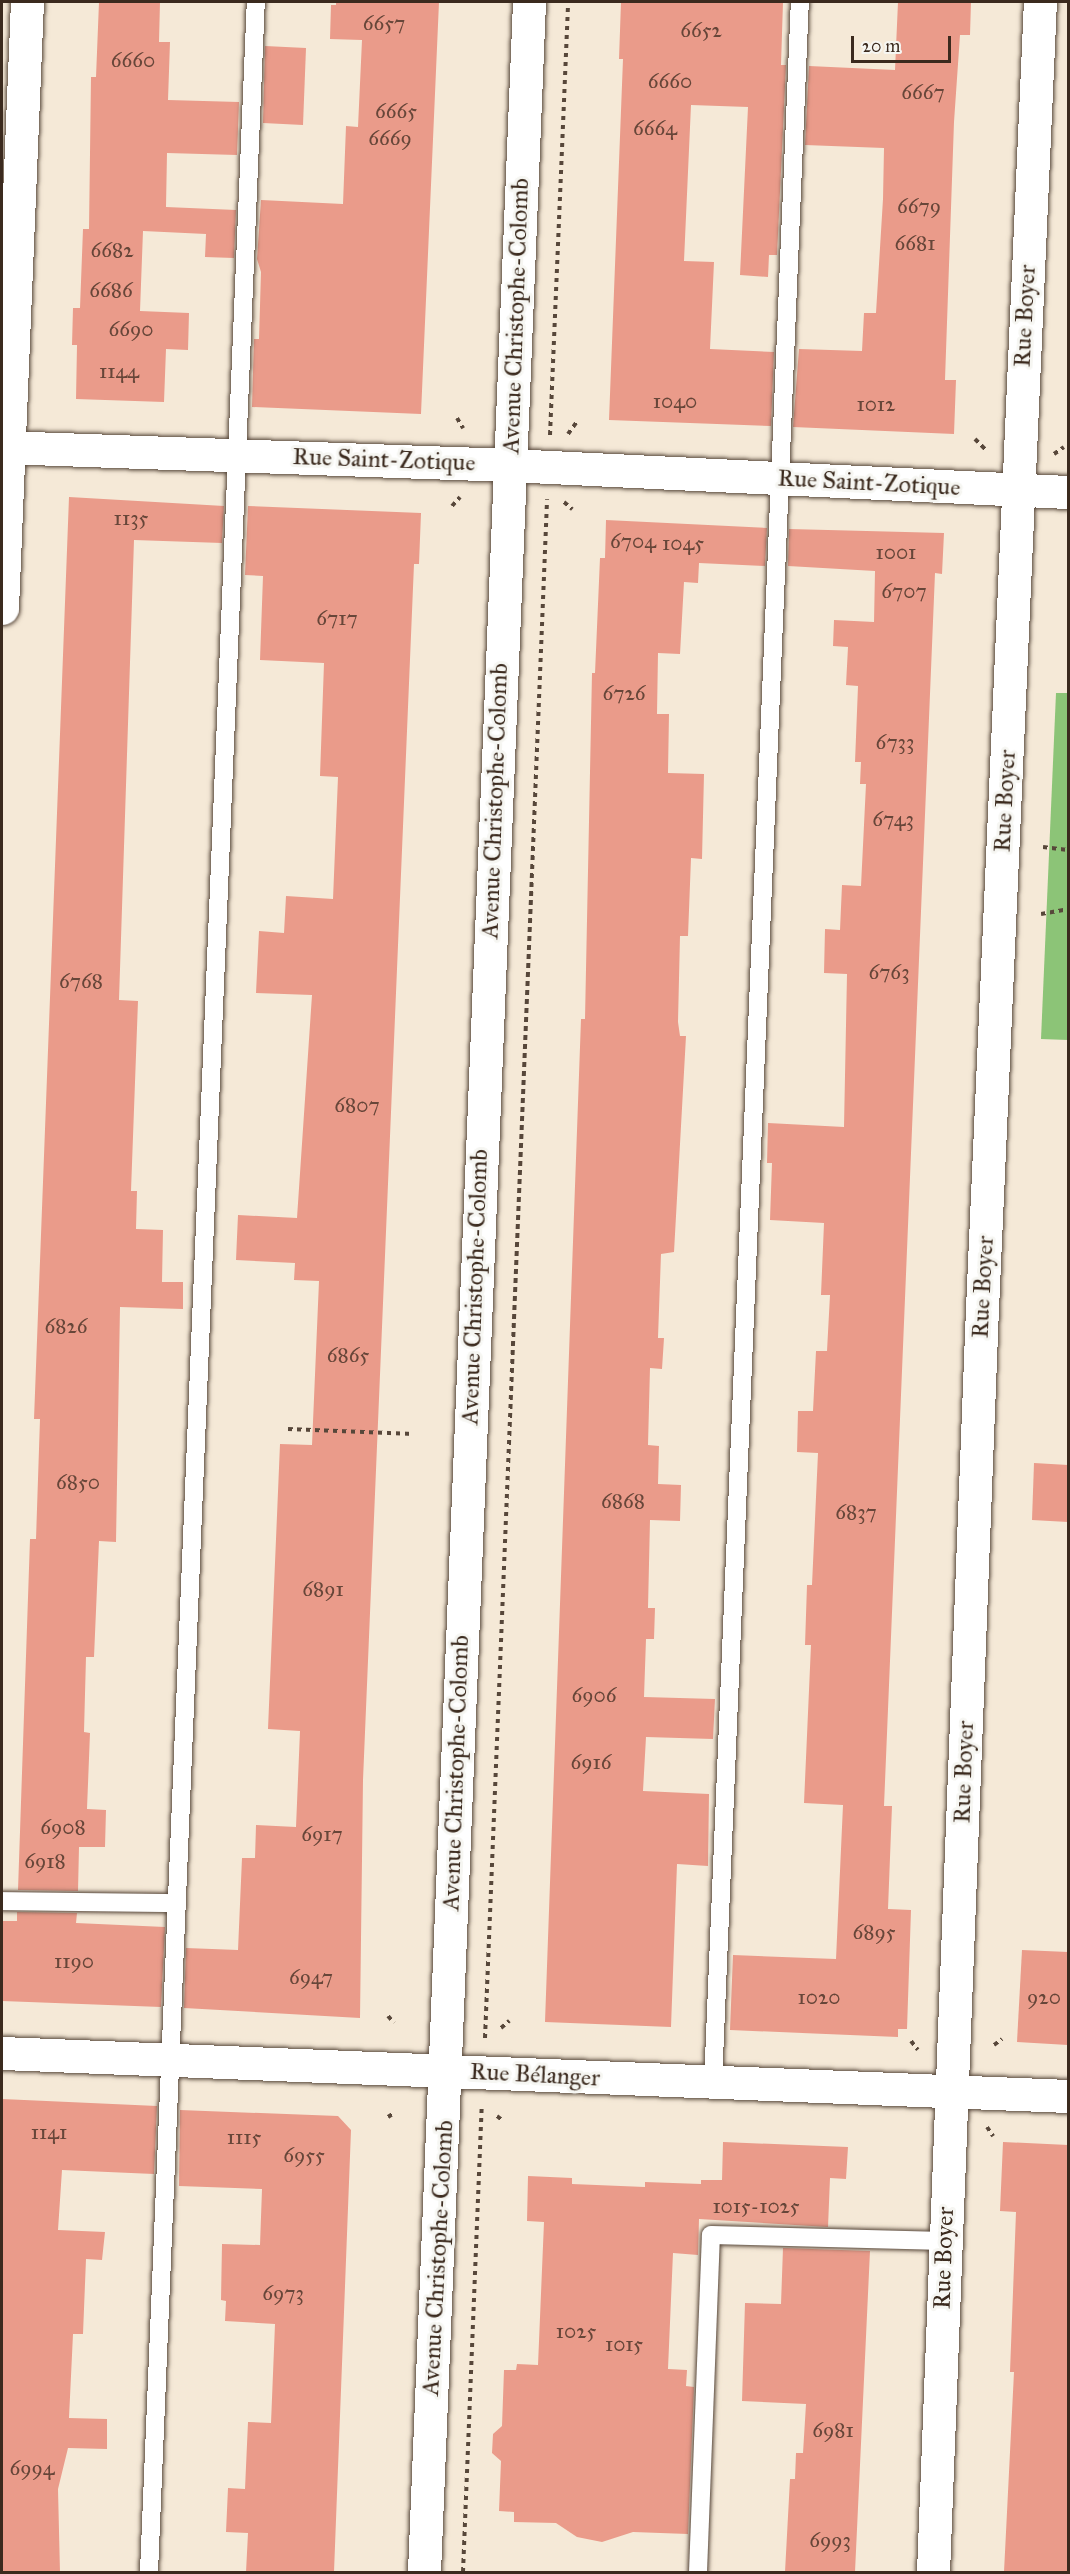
<!DOCTYPE html>
<html>
<head>
<meta charset="utf-8">
<style>
	body { margin:0 }
	#map { position:relative; width:1070px; height:2574px; overflow:hidden; background:#f5e9d7; font-family:"IM FELL Great Primer",serif }
	div>[style] { position:absolute }
	.green>* { inset:0; background:#8cc477 }
	.building>* { inset:0; background:#ea9b8a }
	.path>* { height:4px; margin-top:-2px; transform-origin:0; background:repeating-linear-gradient(90deg,#57473a 0 4.5px,transparent 0 9px) }
	.roads { filter:drop-shadow(0 0 2px #57473a) drop-shadow(0 0 2px #57473a) }
	.lane>* { height:18px; margin:-9px; padding:0 9px; transform-origin:9px; border-radius:9px; background:#fff }
	.street>* { height:33px; margin:-16.5px; padding:0 16.5px; transform-origin:16.5px; border-radius:16.5px; background:#fff }
	.secondary>* { height:33px; margin:-16.5px; padding:0 16.5px; transform-origin:16.5px; border-radius:16.5px; background:#fff }
	span { translate:-50% -50%; white-space:nowrap; text-align:center; line-height:1.15; -webkit-text-stroke:6px #f6f6f2; paint-order:stroke }
	.number-label { font-size:21px; color:#674639 }
	.number-label span { -webkit-text-stroke-width:0 }
	.street-label { font-size:24px; color:#3b2a1e }
	.frame { position:absolute; inset:0; border:3px solid #3b2a1e; pointer-events:none }
	.scale { position:absolute; left:851px; top:36px; width:100px; height:27px; box-sizing:border-box; border:3px solid #3b2a1e; border-top:0; padding-left:8px; font-size:18px; line-height:21px; white-space:nowrap; color:#3b2a1e; -webkit-text-stroke:4px #f6f6f2; paint-order:stroke }
</style>
</head>
<body>
<div id="map">
	<div class="green">
		<i style="clip-path:polygon(1056px 693px,1068px 693px,1068px 1040px,1041px 1039px)"></i>
	</div>
	<div class="building">
		<i style="clip-path:polygon(99px 2px,160px 2px,159px 42px,170px 42px,168px 100px,239px 102px,237px 155px,167px 153px,166px 207px,236px 210px,234px 258px,205px 257px,206px 234px,143px 231px,140px 311px,189px 313px,188px 350px,166px 349px,164px 402px,76px 399px,77px 345px,72px 345px,73px 308px,80px 308px,83px 229px,89px 229px,91px 77px,96px 77px)"></i>
		<i style="clip-path:polygon(336px 2px,439px 2px,421px 414px,252px 407px,254px 339px,259px 339px,261px 272px,257px 259px,261px 200px,343px 204px,346px 126px,358px 127px,362px 40px,330px 39px,331px 5px,336px 5px)"></i>
		<i style="clip-path:polygon(621px 2px,783px 2px,781px 65px,786px 65px,777px 255px,769px 255px,768px 277px,740px 275px,748px 107px,691px 105px,684px 261px,714px 262px,710px 349px,774px 352px,771px 426px,609px 420px,623px 59px,619px 59px)"></i>
		<i style="clip-path:polygon(898px 2px,971px 2px,970px 35px,960px 35px,954px 122px,945px 380px,956px 380px,954px 434px,793px 427px,799px 349px,862px 351px,864px 313px,876px 313px,883px 199px,884px 148px,805px 145px,809px 66px,895px 70px)"></i>
		<i style="clip-path:polygon(265px 46px,306px 48px,303px 125px,263px 123px)"></i>
		<i style="clip-path:polygon(69px 497px,224px 506px,222px 543px,134px 540px,119px 1000px,138px 1001px,131px 1191px,137px 1191px,136px 1229px,163px 1230px,162px 1282px,183px 1282px,183px 1309px,120px 1307px,116px 1542px,99px 1541px,94px 1657px,86px 1657px,85px 1694px,84px 1732px,90px 1733px,87px 1809px,106px 1810px,105px 1847px,79px 1847px,78px 1891px,18px 1890px,30px 1539px,36px 1539px,40px 1419px,34px 1419px)"></i>
		<i style="clip-path:polygon(248px 506px,421px 513px,419px 564px,414px 564px,363px 1780px,360px 2018px,184px 2008px,186px 1948px,238px 1950px,242px 1858px,255px 1858px,256px 1825px,296px 1827px,300px 1731px,268px 1729px,280px 1444px,312px 1445px,319px 1281px,294px 1280px,295px 1263px,236px 1260px,237px 1237px,238px 1215px,297px 1218px,312px 995px,256px 993px,259px 931px,284px 933px,286px 896px,333px 899px,338px 777px,320px 776px,324px 663px,260px 660px,263px 576px,245px 575px)"></i>
		<i style="clip-path:polygon(606px 520px,767px 528px,765px 566px,699px 563px,698px 583px,684px 582px,680px 654px,658px 653px,657px 714px,669px 714px,668px 773px,704px 774px,702px 859px,691px 858px,688px 936px,680px 936px,678px 1022px,680px 1036px,686px 1036px,674px 1252px,661px 1254px,658px 1338px,664px 1338px,662px 1369px,650px 1368px,648px 1445px,659px 1446px,658px 1484px,681px 1485px,680px 1521px,650px 1520px,648px 1608px,655px 1608px,654px 1639px,646px 1639px,644px 1697px,715px 1699px,713px 1739px,646px 1737px,643px 1791px,709px 1794px,708px 1866px,677px 1864px,671px 2027px,545px 2022px,581px 1019px,585px 1019px,592px 673px,595px 673px,600px 558px,605px 558px)"></i>
		<i style="clip-path:polygon(789px 529px,944px 533px,942px 574px,935px 573px,884px 1806px,892px 1806px,888px 1909px,911px 1910px,907px 2029px,898px 2029px,898px 2037px,730px 2030px,733px 1955px,836px 1959px,843px 1805px,804px 1803px,811px 1645px,805px 1645px,807px 1585px,812px 1585px,818px 1453px,797px 1452px,798px 1411px,813px 1411px,816px 1351px,827px 1351px,830px 1295px,821px 1295px,824px 1223px,770px 1220px,772px 1163px,767px 1163px,768px 1123px,844px 1127px,847px 974px,824px 973px,825px 929px,840px 930px,842px 885px,861px 886px,866px 784px,860px 784px,861px 762px,855px 762px,858px 686px,846px 685px,848px 647px,833px 646px,834px 620px,874px 622px,875px 571px,788px 566px)"></i>
		<i style="clip-path:polygon(1034px 1463px,1068px 1465px,1068px 1522px,1032px 1520px)"></i>
		<i style="clip-path:polygon(17px 1912px,77px 1913px,76px 1923px,165px 1927px,161px 2007px,2px 2001px,2px 1921px,17px 1921px)"></i>
		<i style="clip-path:polygon(1022px 1950px,1068px 1952px,1068px 2045px,1017px 2042px)"></i>
		<i style="clip-path:polygon(2px 2099px,157px 2106px,154px 2174px,62px 2170px,58px 2230px,105px 2232px,102px 2260px,86px 2259px,83px 2334px,73px 2334px,69px 2418px,107px 2419px,107px 2449px,68px 2448px,58px 2489px,60px 2572px,2px 2572px)"></i>
		<i style="clip-path:polygon(180px 2110px,338px 2116px,351px 2130px,334px 2572px,246px 2572px,248px 2533px,226px 2532px,228px 2488px,245px 2489px,248px 2422px,271px 2423px,275px 2324px,225px 2321px,226px 2301px,221px 2300px,222px 2244px,260px 2245px,262px 2189px,179px 2186px)"></i>
		<i style="clip-path:polygon(723px 2142px,848px 2147px,846px 2179px,830px 2178px,828px 2227px,699px 2219px,698px 2255px,673px 2253px,668px 2369px,687px 2370px,686px 2386px,694px 2387px,688px 2534px,633px 2532px,602px 2542px,577px 2537px,556px 2523px,514px 2522px,514px 2512px,499px 2511px,501px 2461px,492px 2453px,493px 2434px,502px 2426px,504px 2370px,516px 2370px,517px 2364px,538px 2365px,544px 2222px,527px 2221px,528px 2176px,572px 2178px,572px 2184px,645px 2187px,645px 2182px,701px 2184px,701px 2180px,722px 2180px)"></i>
		<i style="clip-path:polygon(1003px 2142px,1068px 2145px,1068px 2572px,1004px 2572px,1014px 2372px,1010px 2372px,1016px 2212px,1000px 2211px)"></i>
		<i style="clip-path:polygon(783px 2248px,870px 2251px,855px 2572px,785px 2572px,790px 2479px,795px 2479px,796px 2453px,803px 2453px,806px 2404px,742px 2401px,745px 2303px,781px 2304px)"></i>
	</div>
	<div class="path">
		<i style="left:457px;top:418px;width:12px;rotate:59deg"></i>
		<i style="left:568px;top:434px;width:14px;rotate:-54deg"></i>
		<i style="left:550px;top:435px;width:433px;rotate:-87.6deg"></i>
		<i style="left:975px;top:439px;width:16px;rotate:45deg"></i>
		<i style="left:1054px;top:454px;width:12px;rotate:-35deg"></i>
		<i style="left:564px;top:502px;width:11px;rotate:41deg"></i>
		<i style="left:452px;top:506px;width:12px;rotate:-48deg"></i>
		<i style="left:1043px;top:847px;width:25px;rotate:7deg"></i>
		<i style="left:1041px;top:914px;width:27px;rotate:-10deg"></i>
		<i style="left:288px;top:1429px;width:126px;rotate:2.3deg"></i>
		<i style="left:388px;top:2016px;width:9px;rotate:49deg"></i>
		<i style="left:501px;top:2028px;width:11px;rotate:-41deg"></i>
		<i style="left:485px;top:2038px;width:1540px;rotate:-87.69deg"></i>
		<i style="left:911px;top:2041px;width:11px;rotate:52deg"></i>
		<i style="left:994px;top:2045px;width:10px;rotate:-37deg"></i>
		<i style="left:497px;top:2116px;width:6px;rotate:39deg"></i>
		<i style="left:388px;top:2117px;width:7px;rotate:-34deg"></i>
		<i style="left:987px;top:2127px;width:11px;rotate:56deg"></i>
		<i style="left:463px;top:2572px;width:466px;rotate:-87.7deg"></i>
	</div>
	<div class="roads">
		<div class="lane">
			<i style="left:2px;top:1901px;width:174px;rotate:0.7deg"></i>
			<i style="left:713px;top:2083px;width:2083px;rotate:-87.61deg"></i>
			<i style="left:149px;top:2572px;width:2572px;rotate:-87.62deg"></i>
			<i style="left:698px;top:2572px;width:337px;rotate:-87.8deg"></i>
			<i style="left:711px;top:2235px;width:234px;rotate:1.5deg"></i>
		</div>
		<div class="street">
			<i style="left:2px;top:608px;width:607px;rotate:-87.64deg"></i>
			<i style="left:933px;top:2572px;width:1265px;rotate:-87.78deg"></i>
			<i style="left:982px;top:1308px;width:1307px;rotate:-87.46deg"></i>
		</div>
		<div class="secondary">
			<i style="left:2px;top:447px;width:507px;rotate:2.03deg"></i>
			<i style="left:509px;top:465px;width:560px;rotate:2.77deg"></i>
			<i style="left:2px;top:2053px;width:1067px;rotate:2.31deg"></i>
			<i style="left:424px;top:2572px;width:2572px;rotate:-87.66deg"></i>
		</div>
	</div>
	<div class="number-label">
		<span style="left:384px;top:23px">6657</span>
		<span style="left:701px;top:30px">6652</span>
		<span style="left:133px;top:60px">6660</span>
		<span style="left:670px;top:81px">6660</span>
		<span style="left:923px;top:92px">6667</span>
		<span style="left:396px;top:111px">6665</span>
		<span style="left:655px;top:128px">6664</span>
		<span style="left:390px;top:138px">6669</span>
		<span style="left:919px;top:206px">6679</span>
		<span style="left:915px;top:243px">6681</span>
		<span style="left:112px;top:250px">6682</span>
		<span style="left:111px;top:290px">6686</span>
		<span style="left:131px;top:329px">6690</span>
		<span style="left:119px;top:371px">1144</span>
		<span style="left:675px;top:401px">1040</span>
		<span style="left:876px;top:404px">1012</span>
		<span style="left:131px;top:518px">1135</span>
		<span style="left:633px;top:541px">6704</span>
		<span style="left:683px;top:543px">1045</span>
		<span style="left:896px;top:552px">1001</span>
		<span style="left:904px;top:591px">6707</span>
		<span style="left:337px;top:618px">6717</span>
		<span style="left:624px;top:693px">6726</span>
		<span style="left:895px;top:742px">6733</span>
		<span style="left:893px;top:819px">6743</span>
		<span style="left:889px;top:972px">6763</span>
		<span style="left:81px;top:981px">6768</span>
		<span style="left:357px;top:1105px">6807</span>
		<span style="left:66px;top:1326px">6826</span>
		<span style="left:348px;top:1355px">6865</span>
		<span style="left:78px;top:1482px">6850</span>
		<span style="left:623px;top:1501px">6868</span>
		<span style="left:856px;top:1512px">6837</span>
		<span style="left:323px;top:1589px">6891</span>
		<span style="left:594px;top:1695px">6906</span>
		<span style="left:591px;top:1762px">6916</span>
		<span style="left:63px;top:1827px">6908</span>
		<span style="left:322px;top:1834px">6917</span>
		<span style="left:45px;top:1861px">6918</span>
		<span style="left:874px;top:1932px">6895</span>
		<span style="left:74px;top:1961px">1190</span>
		<span style="left:311px;top:1977px">6947</span>
		<span style="left:819px;top:1997px">1020</span>
		<span style="left:1044px;top:1997px">920</span>
		<span style="left:49px;top:2132px">1141</span>
		<span style="left:244px;top:2137px">1115</span>
		<span style="left:304px;top:2155px">6955</span>
		<span style="left:756px;top:2206px">1015-1025</span>
		<span style="left:283px;top:2293px">6973</span>
		<span style="left:576px;top:2331px">1025</span>
		<span style="left:624px;top:2344px">1015</span>
		<span style="left:833px;top:2430px">6981</span>
		<span style="left:32px;top:2468px">6994</span>
		<span style="left:830px;top:2540px">6993</span>
	</div>
	<div class="street-label">
		<span style="left:516px;top:316px;rotate:-88deg">Avenue Christophe-Colomb</span>
		<span style="left:1025px;top:316px;rotate:-87deg">Rue Boyer</span>
		<span style="left:384px;top:460px;rotate:2deg">Rue Saint-Zotique</span>
		<span style="left:869px;top:483px;rotate:3deg">Rue Saint-Zotique</span>
		<span style="left:495px;top:801px;rotate:-88deg">Avenue Christophe-Colomb</span>
		<span style="left:1005px;top:801px;rotate:-87deg">Rue Boyer</span>
		<span style="left:475px;top:1287px;rotate:-88deg">Avenue Christophe-Colomb</span>
		<span style="left:983px;top:1287px;rotate:-87deg">Rue Boyer</span>
		<span style="left:964px;top:1772px;rotate:-88deg">Rue Boyer</span>
		<span style="left:456px;top:1773px;rotate:-88deg">Avenue Christophe-Colomb</span>
		<span style="left:535px;top:2075px;rotate:3deg">Rue Bélanger</span>
		<span style="left:438px;top:2258px;rotate:-87deg">Avenue Christophe-Colomb</span>
		<span style="left:944px;top:2258px;rotate:-88deg">Rue Boyer</span>
	</div>
	<div class="frame"></div>
	<div class="scale">20 m</div>
</div>
</body>
</html>
